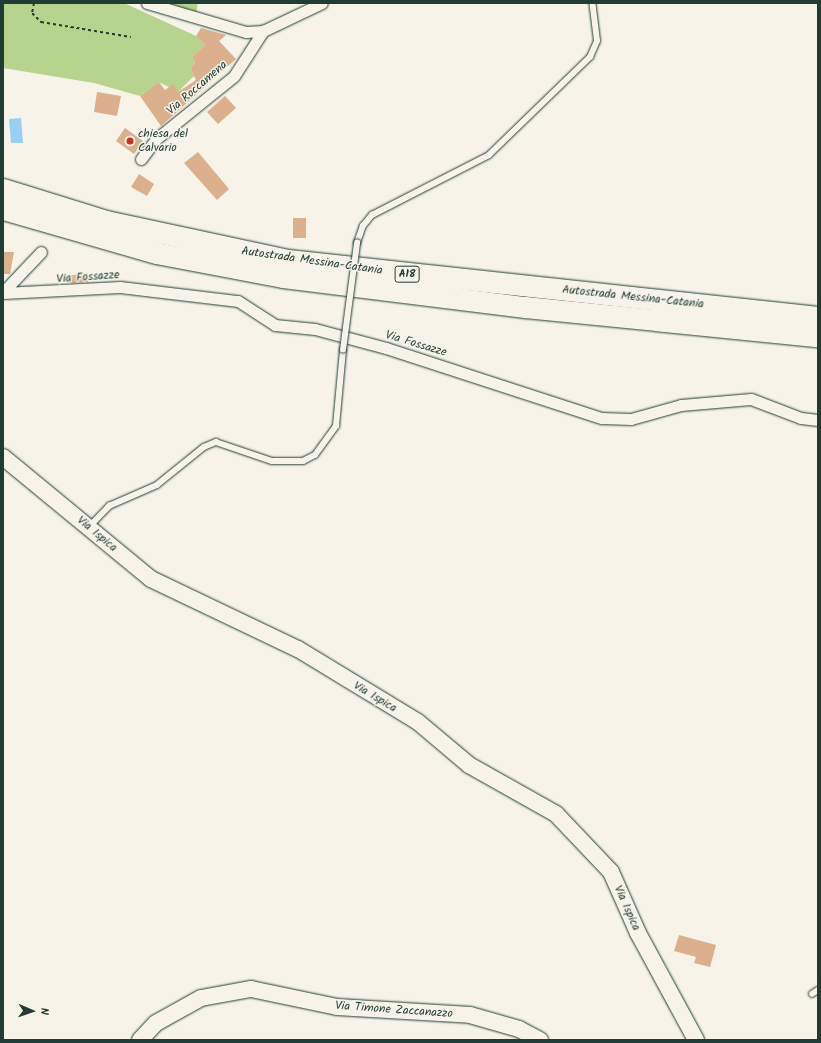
<!DOCTYPE html>
<html>
<head>
<meta charset="utf-8">
<style>
	body { margin:0 }
	#map { position:relative; width:821px; height:1043px; overflow:hidden; background:#f7f3e8; font-family:Kalam,sans-serif }
	div>[style] { position:absolute }
	.green>* { inset:0; background:#b6d48d }
	.water>* { inset:0; background:#97d0f6 }
	.building>* { inset:0; background:#dcaf8d }
	.path>* { height:2px; margin-top:-1px; transform-origin:0; background:repeating-linear-gradient(90deg,#1f3d34 0 3px,transparent 0 6px) }
	.roads { filter:drop-shadow(0 0 1px #1f3d34) drop-shadow(0 0 1px #1f3d34) }
	.lane>* { height:5.5px; margin:-2.75px; padding:0 2.75px; transform-origin:2.75px; border-radius:2.75px; background:#f7f3e8 }
	.street>* { height:11px; margin:-5.5px; padding:0 5.5px; transform-origin:5.5px; border-radius:5.5px; background:#f7f3e8 }
	.secondary>* { height:16px; margin:-8px; padding:0 8px; transform-origin:8px; border-radius:8px; background:#f7f3e8 }
	.highway>* { height:21px; margin:-10.5px; padding:0 10.5px; transform-origin:10.5px; border-radius:10.5px; background:#f7f3e8 }
	.bridges { filter:drop-shadow(0 0 1px #1f3d34) drop-shadow(0 0 1px #1f3d34) }
	.lane-bridge>* { height:5.5px; margin:-2.75px; padding:0 2.75px; transform-origin:2.75px; border-radius:2.75px; background:#f7f3e8 }
	.dots>* { width:11px; height:11px; translate:-50% -50%; box-sizing:border-box; border:2px solid #f7f3e8; border-radius:50% }
	span { translate:-50% -50%; white-space:nowrap; text-align:center; line-height:1.15; -webkit-text-stroke:3px #f7f3e8; paint-order:stroke }
	.shield-label span { padding:1px 3px; background:#f7f3e8; border:1px solid; border-radius:3px; -webkit-text-stroke-width:0 }
	.shield-label { font-size:11px; color:#1f3d34; font-weight:700 }
	.street-label { font-size:12px; color:#1f3d34 }
	.poi-label { font-size:12px; color:#1f3d34 }
	.left { translate:0 -50%; text-align:left }
	.frame { position:absolute; inset:0; border:4px solid #1f3d34; pointer-events:none }
	.north { position:absolute; left:12px; top:991px; width:40px; height:40px; -webkit-text-stroke:3px #f7f3e8; paint-order:stroke; rotate:92deg; font-size:11px; font-weight:700; line-height:16px; text-align:center; color:#1f3d34 }
	.north::after { content:''; display:block; margin:auto; width:14px; height:18px; background:#1f3d34; clip-path:polygon(50% 0,100% 100%,50% 72%,0 100%) }
</style>
</head>
<body>
<div id="map">
	<div class="green">
		<i style="clip-path:polygon(3px 3px,124px 3px,196px 36px,205px 45px,192px 57px,195px 63px,190px 68px,194px 76px,178px 92px,159px 82px,140px 96px,94px 83px,3px 68px)"></i>
		<i style="clip-path:polygon(160px 3px,198px 3px,196px 13px)"></i>
	</div>
	<div class="water">
		<i style="clip-path:polygon(21px 118px,23px 143px,11px 143px,9px 119px)"></i>
	</div>
	<div class="building">
		<i style="clip-path:polygon(201px 28px,226px 35px,219px 41px,236px 59px,161px 126px,140px 96px,159px 82px,165px 90px,173px 84px,178px 92px,196px 80px,190px 68px,195px 63px,192px 57px,205px 45px,196px 36px)"></i>
		<i style="clip-path:polygon(97px 92px,121px 96px,117px 116px,94px 112px)"></i>
		<i style="clip-path:polygon(225px 96px,236px 108px,218px 124px,207px 112px)"></i>
		<i style="clip-path:polygon(125px 128px,143px 141px,134px 154px,116px 141px)"></i>
		<i style="clip-path:polygon(198px 152px,229px 189px,217px 200px,184px 163px)"></i>
		<i style="clip-path:polygon(139px 174px,154px 184px,147px 196px,131px 187px)"></i>
		<i style="clip-path:polygon(293px 218px,306px 218px,306px 238px,293px 238px)"></i>
		<i style="clip-path:polygon(4px 252px,14px 252px,10px 274px,4px 274px)"></i>
		<i style="clip-path:polygon(88px 273px,88px 282px,67px 283px,66px 276px)"></i>
		<i style="clip-path:polygon(679px 935px,716px 945px,710px 967px,694px 963px,696px 957px,674px 951px)"></i>
	</div>
	<div class="path">
		<i style="left:34px;top:3px;width:10px;rotate:101deg"></i>
		<i style="left:32px;top:13px;width:13px;rotate:45deg"></i>
		<i style="left:41px;top:22px;width:91px;rotate:9.5deg"></i>
	</div>
	<div class="roads">
		<div class="lane">
			<i style="left:357px;top:243px;width:18px;rotate:-71deg"></i>
			<i style="left:363px;top:226px;width:14px;rotate:-51deg"></i>
			<i style="left:372px;top:215px;width:131px;rotate:-27.1deg"></i>
			<i style="left:489px;top:155px;width:141px;rotate:-44.1deg"></i>
			<i style="left:590px;top:57px;width:17px;rotate:-66deg"></i>
			<i style="left:597px;top:41px;width:38px;rotate:-97deg"></i>
			<i style="left:90px;top:526px;width:28px;rotate:-46deg"></i>
			<i style="left:109px;top:506px;width:52px;rotate:-23.6deg"></i>
			<i style="left:157px;top:485px;width:60px;rotate:-39deg"></i>
			<i style="left:204px;top:447px;width:13px;rotate:-23deg"></i>
			<i style="left:216px;top:442px;width:59px;rotate:18.7deg"></i>
			<i style="left:272px;top:461px;width:31px"></i>
			<i style="left:303px;top:461px;width:13px;rotate:-27deg"></i>
			<i style="left:315px;top:455px;width:36px;rotate:-54deg"></i>
			<i style="left:336px;top:426px;width:76px;rotate:-84.7deg"></i>
			<i style="left:812px;top:994px;width:7px;rotate:-34deg"></i>
		</div>
		<div class="street">
			<i style="left:147px;top:3px;width:103px;rotate:16.3deg"></i>
			<i style="left:246px;top:32px;width:17px;rotate:-3deg"></i>
			<i style="left:263px;top:31px;width:65px;rotate:-25.4deg"></i>
			<i style="left:141px;top:159px;width:25px;rotate:-53deg"></i>
			<i style="left:156px;top:139px;width:100px;rotate:-38.9deg"></i>
			<i style="left:234px;top:76px;width:54px;rotate:-57.2deg"></i>
			<i style="left:3px;top:292px;width:55px;rotate:-46.5deg"></i>
			<i style="left:3px;top:293px;width:117px;rotate:-2.9deg"></i>
			<i style="left:120px;top:287px;width:119px;rotate:6.8deg"></i>
			<i style="left:238px;top:301px;width:44px;rotate:33deg"></i>
			<i style="left:275px;top:325px;width:40px;rotate:5.7deg"></i>
			<i style="left:315px;top:329px;width:73px;rotate:15deg"></i>
			<i style="left:386px;top:348px;width:227px;rotate:18deg"></i>
			<i style="left:602px;top:418px;width:29px;rotate:2deg"></i>
			<i style="left:631px;top:419px;width:52px;rotate:-15.6deg"></i>
			<i style="left:681px;top:405px;width:70px;rotate:-4.9deg"></i>
			<i style="left:751px;top:399px;width:53px;rotate:20.8deg"></i>
			<i style="left:801px;top:418px;width:17px;rotate:7deg"></i>
		</div>
		<div class="secondary">
			<i style="left:3px;top:457px;width:192px;rotate:39.5deg"></i>
			<i style="left:151px;top:579px;width:163px;rotate:25.5deg"></i>
			<i style="left:298px;top:649px;width:140px;rotate:31.3deg"></i>
			<i style="left:418px;top:722px;width:67px;rotate:40.1deg"></i>
			<i style="left:469px;top:765px;width:100px;rotate:29.4deg"></i>
			<i style="left:556px;top:814px;width:80px;rotate:46.5deg"></i>
			<i style="left:611px;top:872px;width:67px;rotate:66.1deg"></i>
			<i style="left:638px;top:933px;width:122px;rotate:61.5deg"></i>
			<i style="left:140px;top:1040px;width:23px;rotate:-47deg"></i>
			<i style="left:156px;top:1023px;width:51px;rotate:-29.1deg"></i>
			<i style="left:201px;top:998px;width:51px;rotate:-10.2deg"></i>
			<i style="left:251px;top:989px;width:88px;rotate:11.8deg"></i>
			<i style="left:337px;top:1007px;width:133px;rotate:3.4deg"></i>
			<i style="left:470px;top:1015px;width:51px;rotate:15.9deg"></i>
			<i style="left:519px;top:1029px;width:24px;rotate:28deg"></i>
		</div>
		<div class="highway">
			<i style="left:3px;top:189px;width:108px;rotate:17.3deg"></i>
			<i style="left:106px;top:221px;width:186px;rotate:12.1deg"></i>
			<i style="left:288px;top:260px;width:533px;rotate:6.14deg"></i>
			<i style="left:3px;top:209px;width:159px;rotate:16deg"></i>
			<i style="left:156px;top:253px;width:129px;rotate:10.7deg"></i>
			<i style="left:283px;top:277px;width:244px;rotate:7.1deg"></i>
			<i style="left:525px;top:307px;width:294px;rotate:5.7deg"></i>
		</div>
	</div>
	<div class="bridges">
		<div class="lane-bridge">
			<i style="left:343px;top:350px;width:108px;rotate:-82.5deg"></i>
		</div>
	</div>
	<div class="dots">
		<i style="left:130px;top:141px;background:#c8321e"></i>
	</div>
	<div class="shield-label">
		<span style="left:407px;top:274px">A18</span>
	</div>
	<div class="street-label">
		<span style="left:197px;top:88px;rotate:-41deg">Via Roccamena</span>
		<span style="left:312px;top:261px;rotate:8deg">Autostrada Messina-Catania</span>
		<span style="left:88px;top:277px;rotate:-4deg">Via Fossazze</span>
		<span style="left:633px;top:297px;rotate:6deg">Autostrada Messina-Catania</span>
		<span style="left:416px;top:344px;rotate:17deg">Via Fossazze</span>
		<span style="left:97px;top:534px;rotate:40deg">Via Ispica</span>
		<span style="left:375px;top:697px;rotate:31deg">Via Ispica</span>
		<span style="left:627px;top:908px;rotate:66deg">Via Ispica</span>
		<span style="left:394px;top:1010px;rotate:4deg">Via Timone Zaccanazzo</span>
	</div>
	<div class="poi-label">
		<span class="left" style="left:138px;top:141px">chiesa del<br>Calvario</span>
	</div>
	<div class="frame"></div>
	<div class="north">N</div>
</div>
</body>
</html>
